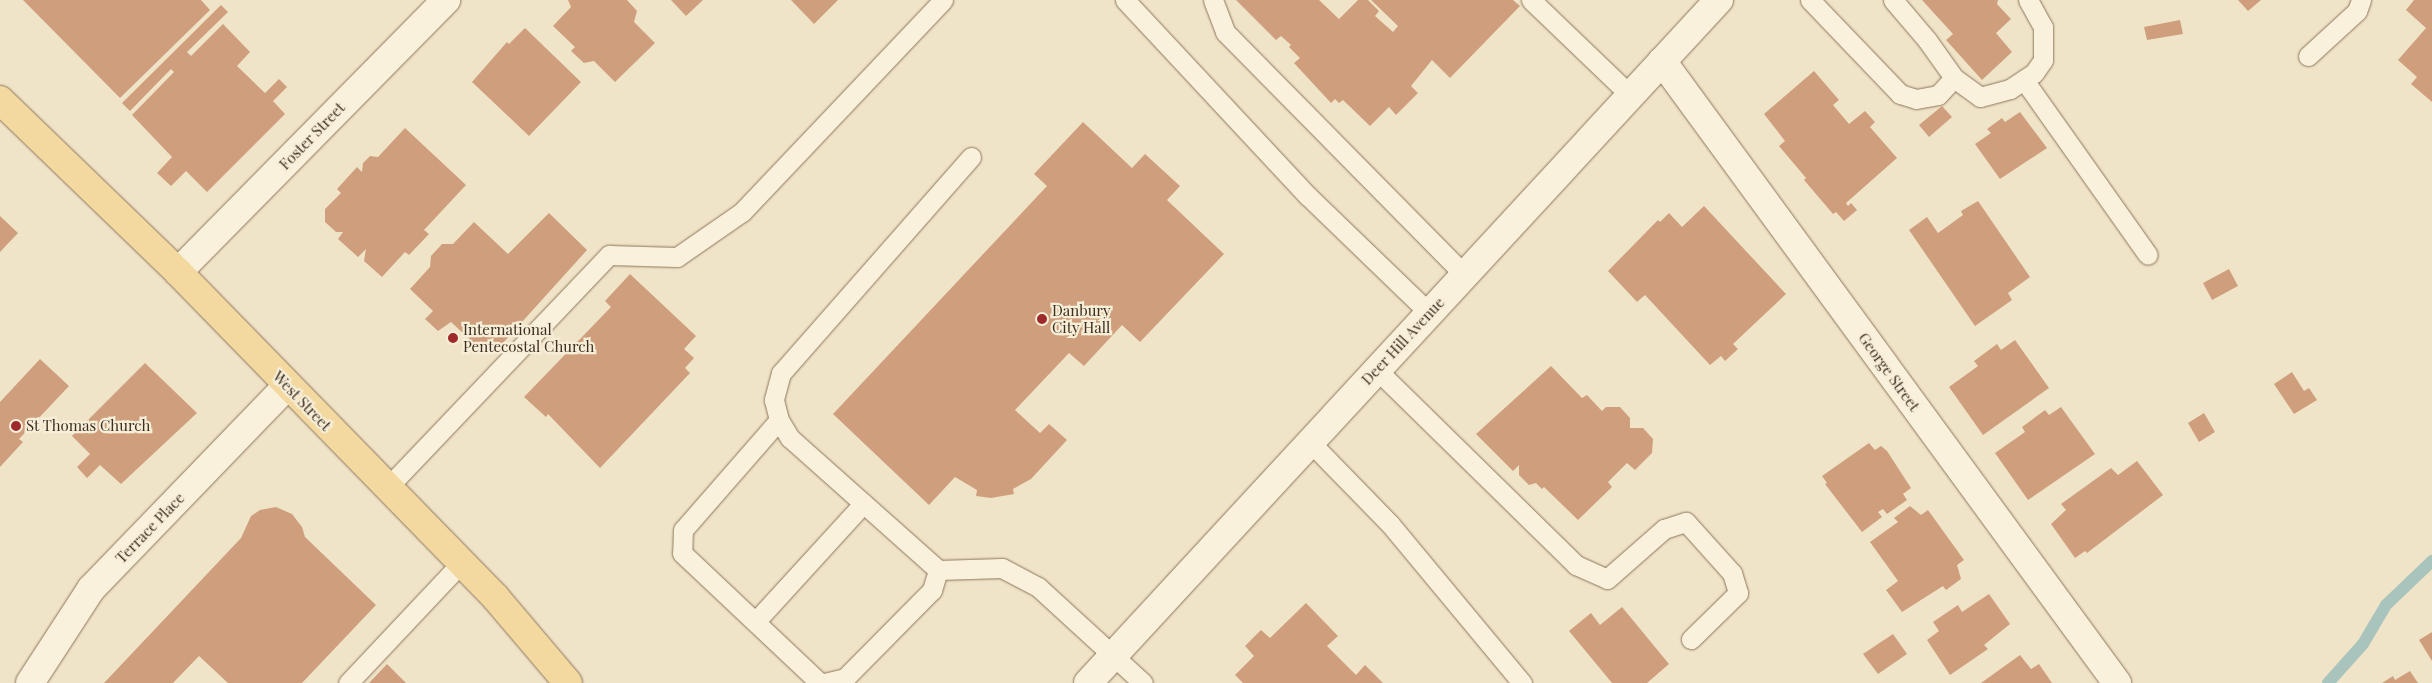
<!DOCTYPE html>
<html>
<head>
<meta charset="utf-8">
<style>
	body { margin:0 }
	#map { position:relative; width:2432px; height:683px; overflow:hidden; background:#f0e4c8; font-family:"Playfair Display",serif }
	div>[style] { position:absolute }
	.stream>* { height:12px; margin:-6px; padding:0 6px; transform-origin:6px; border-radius:6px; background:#a9c4bc }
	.building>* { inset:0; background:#cf9f7d }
	.roads { filter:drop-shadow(0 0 1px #8d765c) drop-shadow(0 0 1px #8d765c) }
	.service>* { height:19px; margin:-9.5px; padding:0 9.5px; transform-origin:9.5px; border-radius:9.5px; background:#faf1dc }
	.minor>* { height:28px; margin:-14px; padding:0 14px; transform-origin:14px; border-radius:14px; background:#faf1dc }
	.tertiary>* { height:28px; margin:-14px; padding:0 14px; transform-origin:14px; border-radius:14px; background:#faf1dc }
	.primary>* { height:28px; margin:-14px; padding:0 14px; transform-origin:14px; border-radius:14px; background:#f3d9a0 }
	.dots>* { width:14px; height:14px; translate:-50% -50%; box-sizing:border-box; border:2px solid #f7eed8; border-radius:50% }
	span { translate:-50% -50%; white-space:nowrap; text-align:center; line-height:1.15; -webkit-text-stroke:4.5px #f7eed8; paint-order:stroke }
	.street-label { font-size:15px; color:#3d2e20 }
	.poi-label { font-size:15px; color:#3d2e20 }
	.left { translate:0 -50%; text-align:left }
</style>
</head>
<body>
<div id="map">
	<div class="stream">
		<i style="left:2328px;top:683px;width:52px;rotate:-48.1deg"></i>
		<i style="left:2363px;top:644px;width:45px;rotate:-59.5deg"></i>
		<i style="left:2386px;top:605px;width:64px;rotate:-43.7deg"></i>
	</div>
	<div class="building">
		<i style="clip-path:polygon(23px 0,201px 0,210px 10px,120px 98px)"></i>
		<i style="clip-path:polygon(568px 0,627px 0,637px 11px,634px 22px,655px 43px,615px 82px,594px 61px,584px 63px,571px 51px,575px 47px,553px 26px,571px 7px)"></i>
		<i style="clip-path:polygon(671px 0,703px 0,686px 16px)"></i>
		<i style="clip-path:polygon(791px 0,838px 0,814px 24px)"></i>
		<i style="clip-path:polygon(1236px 0,1319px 0,1339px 19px,1358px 0,1368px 0,1379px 11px,1375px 16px,1393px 32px,1398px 26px,1371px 0,1513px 0,1520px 6px,1450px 78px,1432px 60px,1411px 86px,1418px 93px,1396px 115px,1389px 107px,1370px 126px,1343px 100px,1339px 103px,1335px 99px,1331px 103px,1294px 63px,1300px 58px,1289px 47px,1291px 45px,1281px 36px,1276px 40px)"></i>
		<i style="clip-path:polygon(1922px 0,1998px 0,1997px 4px,2011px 19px,1996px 33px,2012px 52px,1982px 80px,1946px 40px,1953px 34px)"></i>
		<i style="clip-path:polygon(2238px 0,2261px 0,2248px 11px)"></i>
		<i style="clip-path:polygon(2414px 0,2432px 0,2432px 102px,2411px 84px,2417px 77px,2398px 60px,2426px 28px,2406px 10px)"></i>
		<i style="clip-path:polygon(221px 5px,228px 12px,187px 52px,191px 56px,223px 24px,250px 52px,237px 66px,265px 93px,279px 79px,287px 87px,273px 101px,285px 114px,207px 192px,186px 171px,171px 186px,157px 173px,172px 157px,132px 115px,174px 72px,171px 69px,130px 111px,122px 103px)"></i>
		<i style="clip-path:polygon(2180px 20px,2183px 34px,2147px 40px,2144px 27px)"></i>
		<i style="clip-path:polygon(525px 28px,581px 82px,529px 136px,472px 82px,507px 42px,509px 44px)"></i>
		<i style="clip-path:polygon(1814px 71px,1839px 100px,1833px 105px,1849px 124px,1865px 111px,1875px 122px,1870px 127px,1897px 158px,1846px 203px,1848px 206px,1851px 203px,1857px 210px,1844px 221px,1836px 212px,1833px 214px,1804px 180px,1806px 178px,1779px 146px,1785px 141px,1764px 114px)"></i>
		<i style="clip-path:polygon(1942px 106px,1952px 117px,1929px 137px,1919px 125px)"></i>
		<i style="clip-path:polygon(2020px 112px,2047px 148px,2000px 179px,1975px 144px,1991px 133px,1987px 129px,2002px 118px,2005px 122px)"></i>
		<i style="clip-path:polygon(1083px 122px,1132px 168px,1145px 154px,1180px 186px,1167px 200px,1224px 254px,1140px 342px,1122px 325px,1084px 366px,1069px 353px,1015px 410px,1040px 433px,1049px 424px,1067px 440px,1031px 479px,1013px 489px,1014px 494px,991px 498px,976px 496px,977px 490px,955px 477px,929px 505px,833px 414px,1047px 186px,1034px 174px)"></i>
		<i style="clip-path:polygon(405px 128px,466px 185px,424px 230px,429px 234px,409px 255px,405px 252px,382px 277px,364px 261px,366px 249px,358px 257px,338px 239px,343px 232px,336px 232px,325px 222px,325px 209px,341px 193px,337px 189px,357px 167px,362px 172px,363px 163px,370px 156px,378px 157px)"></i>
		<i style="clip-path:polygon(1978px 201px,2030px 277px,2008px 293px,2012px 300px,1975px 326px,1909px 230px,1927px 217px,1938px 233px,1963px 215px,1961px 211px)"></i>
		<i style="clip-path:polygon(1704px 206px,1786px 294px,1733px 344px,1738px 349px,1725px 361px,1721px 356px,1710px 365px,1645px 295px,1637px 302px,1608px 271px,1658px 220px,1660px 222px,1669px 213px,1682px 227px)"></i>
		<i style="clip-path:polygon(549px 213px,587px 250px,494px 353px,481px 341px,477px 346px,451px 322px,438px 331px,425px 319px,433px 311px,410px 289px,430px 267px,431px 256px,442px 244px,453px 244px,474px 222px,508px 254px)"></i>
		<i style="clip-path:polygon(0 216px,18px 233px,0 252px)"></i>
		<i style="clip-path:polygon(2229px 269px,2238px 286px,2212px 300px,2203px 283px)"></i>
		<i style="clip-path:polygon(630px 274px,696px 336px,684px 349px,694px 358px,685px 368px,690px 373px,600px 468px,548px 414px,546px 417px,524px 397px,611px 307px,605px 301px)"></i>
		<i style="clip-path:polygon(2015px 340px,2049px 388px,1983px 435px,1949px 387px,1978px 366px,1974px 361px,1997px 344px,2001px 350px)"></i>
		<i style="clip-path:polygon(40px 359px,69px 386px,19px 439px,23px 442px,0 467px,0 402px)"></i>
		<i style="clip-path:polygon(145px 363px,197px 413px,121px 484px,100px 465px,87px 478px,77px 467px,90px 454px,72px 436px)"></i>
		<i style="clip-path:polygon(1551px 366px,1582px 398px,1587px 395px,1602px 411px,1606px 407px,1620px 407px,1630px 418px,1630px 428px,1643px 428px,1653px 439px,1652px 453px,1635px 470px,1627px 463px,1608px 482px,1612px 487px,1578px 520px,1544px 487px,1542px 489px,1536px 483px,1529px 485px,1519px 475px,1519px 465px,1513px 471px,1476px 434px)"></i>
		<i style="clip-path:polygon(2292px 372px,2304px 391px,2309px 388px,2317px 400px,2294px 414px,2274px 384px)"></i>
		<i style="clip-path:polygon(2061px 407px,2095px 454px,2028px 500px,1995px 453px,2025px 432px,2022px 427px,2045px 410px,2049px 415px)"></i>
		<i style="clip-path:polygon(2204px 413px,2215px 432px,2199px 442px,2188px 423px)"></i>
		<i style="clip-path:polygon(1869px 443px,1875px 450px,1881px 446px,1887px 451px,1911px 488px,1903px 494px,1907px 500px,1887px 514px,1883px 509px,1878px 512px,1882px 517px,1862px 532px,1825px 484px,1827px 483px,1822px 476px)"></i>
		<i style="clip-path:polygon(2137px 461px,2163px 495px,2087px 553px,2085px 551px,2075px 558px,2051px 524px,2066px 510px,2061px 504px,2111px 468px,2118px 475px)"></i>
		<i style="clip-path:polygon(1910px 506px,1921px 515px,1928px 510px,1964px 560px,1957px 565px,1961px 579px,1946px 590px,1943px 586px,1902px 612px,1886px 590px,1898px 581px,1870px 542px,1898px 522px,1894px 518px)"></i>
		<i style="clip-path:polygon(276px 507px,292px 514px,302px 527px,305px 537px,376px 605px,302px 683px,228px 683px,199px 656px,173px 683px,104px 683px,241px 538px,251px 516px,260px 510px)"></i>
		<i style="clip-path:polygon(1989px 594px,2010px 624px,1984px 645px,1988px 649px,1950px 675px,1927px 640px,1939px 631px,1933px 622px,1958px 605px,1962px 612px)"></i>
		<i style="clip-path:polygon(1306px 603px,1338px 636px,1327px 646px,1356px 675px,1365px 665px,1383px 683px,1243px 683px,1235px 675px,1254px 656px,1245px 646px,1261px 630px,1270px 638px)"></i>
		<i style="clip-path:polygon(1622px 607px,1669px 664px,1647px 683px,1612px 683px,1569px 631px,1591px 613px,1600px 625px)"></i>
		<i style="clip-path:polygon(2432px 632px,2432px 661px,2419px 640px)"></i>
		<i style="clip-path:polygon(1893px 634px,1907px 654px,1878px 674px,1863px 654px)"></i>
		<i style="clip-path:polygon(2020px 655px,2031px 669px,2039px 664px,2052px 683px,1981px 683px)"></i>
		<i style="clip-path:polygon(387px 664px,406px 683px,369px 683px)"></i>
		<i style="clip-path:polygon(2410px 671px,2418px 683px,2382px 683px,2393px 676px,2395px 680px)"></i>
	</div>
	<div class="roads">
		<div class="service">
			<i style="left:1125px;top:0;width:268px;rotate:47deg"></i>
			<i style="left:1308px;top:196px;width:168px;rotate:44deg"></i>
			<i style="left:1213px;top:0;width:34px;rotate:69deg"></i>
			<i style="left:1225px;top:32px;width:342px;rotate:45.4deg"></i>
			<i style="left:1531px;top:0;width:137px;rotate:43.8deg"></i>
			<i style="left:1810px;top:0;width:130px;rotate:46.2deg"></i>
			<i style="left:1900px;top:94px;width:17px;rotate:17deg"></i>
			<i style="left:1916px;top:99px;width:22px;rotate:-10deg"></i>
			<i style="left:1938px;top:95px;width:23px;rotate:-47deg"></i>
			<i style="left:1893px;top:0;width:52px;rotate:49.6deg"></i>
			<i style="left:1927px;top:40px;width:47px;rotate:54.6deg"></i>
			<i style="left:1954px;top:78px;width:32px;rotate:36deg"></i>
			<i style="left:1980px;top:97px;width:31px;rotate:-15deg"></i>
			<i style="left:2010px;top:89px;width:29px;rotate:-34deg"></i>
			<i style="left:2034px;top:73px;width:16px;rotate:-55deg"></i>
			<i style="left:2043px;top:60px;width:33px;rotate:-90deg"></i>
			<i style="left:2043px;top:27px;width:31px;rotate:-119deg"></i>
			<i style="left:2308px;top:56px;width:67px;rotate:-42.6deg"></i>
			<i style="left:2357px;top:11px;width:12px;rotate:-70deg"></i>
			<i style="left:2024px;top:80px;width:214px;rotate:54.7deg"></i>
			<i style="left:971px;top:157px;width:288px;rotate:131.3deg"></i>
			<i style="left:781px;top:373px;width:28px;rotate:105deg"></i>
			<i style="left:774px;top:400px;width:21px;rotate:76deg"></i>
			<i style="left:779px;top:420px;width:21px;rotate:59deg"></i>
			<i style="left:790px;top:438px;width:198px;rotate:41.7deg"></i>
			<i style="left:938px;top:570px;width:64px;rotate:-1.8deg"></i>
			<i style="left:1002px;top:568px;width:41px;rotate:27.8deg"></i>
			<i style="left:1038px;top:587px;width:142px;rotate:42.4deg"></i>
			<i style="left:1377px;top:370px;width:279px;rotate:44.4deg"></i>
			<i style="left:1576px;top:565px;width:34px;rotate:24deg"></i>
			<i style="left:1607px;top:579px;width:76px;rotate:-41.3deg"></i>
			<i style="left:1664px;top:529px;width:23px;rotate:-18deg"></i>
			<i style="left:1686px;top:522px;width:69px;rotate:48deg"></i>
			<i style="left:1732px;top:573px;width:21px;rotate:73deg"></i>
			<i style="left:1738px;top:593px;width:66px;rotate:135.6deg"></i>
			<i style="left:779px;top:420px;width:146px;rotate:131.1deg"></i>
			<i style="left:683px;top:530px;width:23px;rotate:92deg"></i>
			<i style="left:682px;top:553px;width:190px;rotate:43.3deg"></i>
			<i style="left:1310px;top:442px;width:115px;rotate:45.7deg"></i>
			<i style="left:1390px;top:524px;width:207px;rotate:50.3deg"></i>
			<i style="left:387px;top:488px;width:322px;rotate:-46.4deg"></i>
			<i style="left:609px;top:255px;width:68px;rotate:1.7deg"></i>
			<i style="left:677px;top:257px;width:79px;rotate:-34.7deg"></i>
			<i style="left:742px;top:212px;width:292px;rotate:-46.5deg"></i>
			<i style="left:756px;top:621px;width:159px;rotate:-47.6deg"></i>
			<i style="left:348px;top:683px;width:165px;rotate:-46.7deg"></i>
			<i style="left:824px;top:683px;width:22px;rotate:-13deg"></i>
			<i style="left:845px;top:678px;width:124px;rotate:-45.3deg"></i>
			<i style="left:932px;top:590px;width:21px;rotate:-73deg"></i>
		</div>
		<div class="minor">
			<i style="left:1662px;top:61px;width:771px;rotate:53.81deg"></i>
			<i style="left:178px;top:272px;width:382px;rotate:-45.4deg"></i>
			<i style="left:30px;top:683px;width:112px;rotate:-57deg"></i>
			<i style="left:91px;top:589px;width:282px;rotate:-46deg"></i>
		</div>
		<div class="tertiary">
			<i style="left:1088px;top:683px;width:930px;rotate:-47.27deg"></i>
		</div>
		<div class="primary">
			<i style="left:0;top:100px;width:248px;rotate:44deg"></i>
			<i style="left:178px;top:272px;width:455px;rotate:45.7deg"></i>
			<i style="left:496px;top:598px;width:111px;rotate:49.7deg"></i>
		</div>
	</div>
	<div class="dots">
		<i style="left:1042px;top:319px;background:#9e2a2b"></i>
		<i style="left:453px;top:338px;background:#9e2a2b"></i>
		<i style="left:16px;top:426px;background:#9e2a2b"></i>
	</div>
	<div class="street-label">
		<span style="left:312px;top:136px;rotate:-46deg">Foster Street</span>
		<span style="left:1403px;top:341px;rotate:-47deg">Deer Hill Avenue</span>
		<span style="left:1889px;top:372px;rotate:54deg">George Street</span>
		<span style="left:302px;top:401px;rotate:46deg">West Street</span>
		<span style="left:150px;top:528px;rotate:-46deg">Terrace Place</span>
	</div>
	<div class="poi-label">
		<span class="left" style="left:1052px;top:319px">Danbury<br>City Hall</span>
		<span class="left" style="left:463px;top:338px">International<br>Pentecostal Church</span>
		<span class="left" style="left:26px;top:426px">St Thomas Church</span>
	</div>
</div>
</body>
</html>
